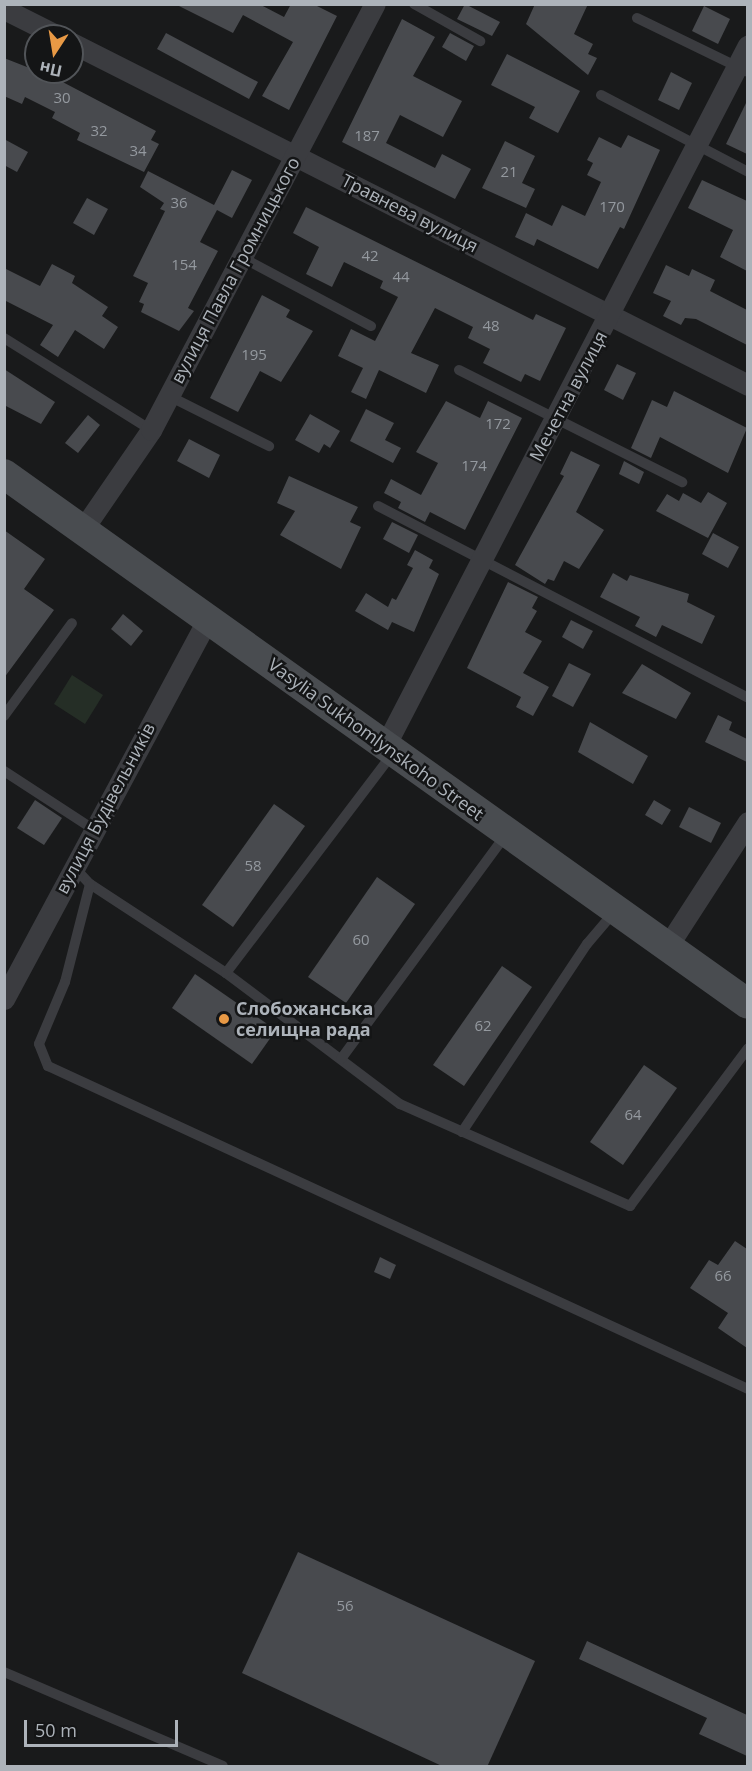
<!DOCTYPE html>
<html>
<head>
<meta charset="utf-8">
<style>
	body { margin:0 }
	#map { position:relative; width:752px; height:1771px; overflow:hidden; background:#191a1b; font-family:"Open Sans",sans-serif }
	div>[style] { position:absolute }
	.green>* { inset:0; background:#252e26 }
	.building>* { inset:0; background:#484a4e }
	.lane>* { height:10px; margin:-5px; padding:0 5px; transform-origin:5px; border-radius:5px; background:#3b3c40 }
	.street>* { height:21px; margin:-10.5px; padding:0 10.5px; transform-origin:10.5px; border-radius:10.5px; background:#3b3c40 }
	.secondary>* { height:30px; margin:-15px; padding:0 15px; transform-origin:15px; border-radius:15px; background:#494c50 }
	.dots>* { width:16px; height:16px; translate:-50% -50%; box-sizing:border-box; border:3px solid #141516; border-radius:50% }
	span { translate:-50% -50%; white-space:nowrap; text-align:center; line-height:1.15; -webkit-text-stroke:5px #141516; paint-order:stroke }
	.number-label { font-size:15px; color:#94999f }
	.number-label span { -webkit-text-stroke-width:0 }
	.street-label { font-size:18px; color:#adb3ba }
	.poi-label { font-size:18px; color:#adb3ba; font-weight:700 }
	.left { translate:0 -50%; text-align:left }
	.frame { position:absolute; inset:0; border:6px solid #adb3ba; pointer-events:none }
	.north { position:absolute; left:24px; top:24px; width:60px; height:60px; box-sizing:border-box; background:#141516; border:2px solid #515458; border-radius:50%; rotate:192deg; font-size:16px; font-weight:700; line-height:24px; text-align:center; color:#adb3ba }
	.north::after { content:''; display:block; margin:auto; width:21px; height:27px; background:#e89945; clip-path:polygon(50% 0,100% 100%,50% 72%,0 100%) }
	.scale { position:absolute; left:24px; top:1720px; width:154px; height:27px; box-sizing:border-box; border:3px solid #adb3ba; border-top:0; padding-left:8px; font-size:18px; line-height:21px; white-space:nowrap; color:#adb3ba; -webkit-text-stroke:4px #141516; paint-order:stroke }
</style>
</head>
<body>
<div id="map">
	<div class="green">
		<i style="clip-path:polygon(72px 675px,103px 695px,85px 724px,54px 704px)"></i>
	</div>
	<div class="building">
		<i style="clip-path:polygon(175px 4px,259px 4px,284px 17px,291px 4px,313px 4px,337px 16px,289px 110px,262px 96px,293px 42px,243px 15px,233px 33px)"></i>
		<i style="clip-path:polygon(465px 4px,500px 22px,492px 36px,457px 19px)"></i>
		<i style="clip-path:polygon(535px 4px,588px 4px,574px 34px,593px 44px,588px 54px,597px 58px,588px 75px,526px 24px)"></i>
		<i style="clip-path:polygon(704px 6px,730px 19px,718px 44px,692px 31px)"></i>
		<i style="clip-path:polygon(402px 19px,435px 37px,413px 76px,462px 101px,443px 137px,400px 115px,386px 143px,435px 168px,442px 154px,471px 169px,455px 199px,342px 142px)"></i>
		<i style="clip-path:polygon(166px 33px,258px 82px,249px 99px,157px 49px)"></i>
		<i style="clip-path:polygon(450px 33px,474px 46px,466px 61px,442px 47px)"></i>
		<i style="clip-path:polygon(507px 54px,580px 91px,558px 133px,529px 118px,535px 107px,491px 85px)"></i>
		<i style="clip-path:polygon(4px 58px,55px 78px,156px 131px,151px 140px,159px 144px,144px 172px,77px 140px,80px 133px,52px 118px,55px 112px,25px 97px,22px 104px,4px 96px)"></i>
		<i style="clip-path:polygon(671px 72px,692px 83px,679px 110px,658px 100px)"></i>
		<i style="clip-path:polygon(747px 101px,747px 154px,726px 144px)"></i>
		<i style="clip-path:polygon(628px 135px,660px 150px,624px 229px,620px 227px,598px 269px,537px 239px,534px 246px,515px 237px,526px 213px,552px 226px,562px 205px,585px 216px,601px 182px,587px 175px,593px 163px,587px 160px,599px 137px,621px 148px)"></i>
		<i style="clip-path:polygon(4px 139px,28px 152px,17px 172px,4px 165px)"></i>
		<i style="clip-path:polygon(505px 141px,535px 156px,522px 183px,535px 189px,526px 208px,482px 188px)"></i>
		<i style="clip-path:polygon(232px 170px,252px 180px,232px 218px,217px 210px,200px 242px,218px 251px,188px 308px,194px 311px,179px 331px,141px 312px,144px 304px,139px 302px,148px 283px,133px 276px,165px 211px,160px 209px,164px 203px,140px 187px,148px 171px,214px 205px)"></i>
		<i style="clip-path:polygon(702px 180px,747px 201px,747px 271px,720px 257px,733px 230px,688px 208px)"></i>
		<i style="clip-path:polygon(87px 198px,108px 209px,94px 235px,73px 223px)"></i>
		<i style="clip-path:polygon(306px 207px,533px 320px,536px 314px,566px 328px,540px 381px,525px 374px,521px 382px,483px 363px,490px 349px,468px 338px,473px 327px,435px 308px,411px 353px,439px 365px,426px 393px,379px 370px,366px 399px,351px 392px,363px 368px,338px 356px,351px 329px,375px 341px,398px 297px,380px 288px,383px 281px,344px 262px,332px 287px,306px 274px,319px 247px,293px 233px)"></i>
		<i style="clip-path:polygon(52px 264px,75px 276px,72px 283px,108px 307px,102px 316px,118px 327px,104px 349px,75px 330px,58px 357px,40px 345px,53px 325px,4px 300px,4px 268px,40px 286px)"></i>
		<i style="clip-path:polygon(666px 265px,689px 276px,692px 269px,715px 280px,710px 291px,747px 310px,747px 345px,696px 319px,685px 318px,681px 325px,663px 316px,671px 301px,653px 293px)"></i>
		<i style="clip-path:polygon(262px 295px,290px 310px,286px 317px,313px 331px,281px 382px,260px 371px,238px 412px,210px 398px)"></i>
		<i style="clip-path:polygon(617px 364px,636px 373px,623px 400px,604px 390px)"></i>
		<i style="clip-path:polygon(4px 369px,55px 402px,41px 424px,4px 405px)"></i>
		<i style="clip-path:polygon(674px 391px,747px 428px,728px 473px,660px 437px,651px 458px,631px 448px,652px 400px,667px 407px)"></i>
		<i style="clip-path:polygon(446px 401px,480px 418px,488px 401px,522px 418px,465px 530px,430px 512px,425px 522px,398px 508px,401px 502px,384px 493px,391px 479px,421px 495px,438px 463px,416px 452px)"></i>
		<i style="clip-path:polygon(366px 409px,394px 423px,385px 440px,401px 448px,393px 463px,350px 441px)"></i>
		<i style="clip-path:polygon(310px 414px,340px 431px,330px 448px,324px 444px,319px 453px,295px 440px)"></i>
		<i style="clip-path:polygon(88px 415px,100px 425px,78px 453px,65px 443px)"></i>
		<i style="clip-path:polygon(189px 439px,220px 455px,209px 478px,177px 461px)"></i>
		<i style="clip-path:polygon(571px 451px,600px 465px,576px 512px,604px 530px,579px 569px,564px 561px,554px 581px,548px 579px,545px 584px,515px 565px,564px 476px,560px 474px)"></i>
		<i style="clip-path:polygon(624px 461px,644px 472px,639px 484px,619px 474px)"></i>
		<i style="clip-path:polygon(289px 476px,358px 507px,350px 522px,361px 527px,341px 569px,280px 535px,295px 511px,277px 503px)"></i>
		<i style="clip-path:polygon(708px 492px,727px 503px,708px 538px,656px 511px,667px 494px,679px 501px,683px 493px,701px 503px)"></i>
		<i style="clip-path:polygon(392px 522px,418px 535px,409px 553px,383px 539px)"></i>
		<i style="clip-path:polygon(4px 530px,45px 559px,24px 589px,54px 610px,4px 678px)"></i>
		<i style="clip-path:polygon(713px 533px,739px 547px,728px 568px,702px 554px)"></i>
		<i style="clip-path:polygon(415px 550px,433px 560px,429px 568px,439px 574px,414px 632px,392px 622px,388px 630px,355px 611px,366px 593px,388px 607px,392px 598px,396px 600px,413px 568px,407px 565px)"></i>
		<i style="clip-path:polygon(613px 573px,627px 581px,630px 575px,689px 594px,687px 602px,715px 616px,702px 644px,662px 625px,656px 637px,635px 626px,640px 617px,600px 597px)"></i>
		<i style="clip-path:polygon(508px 582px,538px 597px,532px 608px,537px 611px,525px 632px,542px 641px,523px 673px,549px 687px,533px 716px,516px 707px,521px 697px,467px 668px)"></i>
		<i style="clip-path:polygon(123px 614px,143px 631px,131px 646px,111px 629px)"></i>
		<i style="clip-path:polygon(571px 620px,593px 631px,583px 649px,562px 637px)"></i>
		<i style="clip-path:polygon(569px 663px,591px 674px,573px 707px,552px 696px)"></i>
		<i style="clip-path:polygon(642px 664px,691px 693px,676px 719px,622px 693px)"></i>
		<i style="clip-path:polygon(718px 715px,732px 722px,729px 730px,747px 739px,747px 762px,705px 742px)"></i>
		<i style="clip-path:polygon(590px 722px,648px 756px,633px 784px,578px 752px)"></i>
		<i style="clip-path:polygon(35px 800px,62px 818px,44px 845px,17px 828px)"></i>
		<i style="clip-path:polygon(654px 800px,671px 810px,662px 825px,645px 815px)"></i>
		<i style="clip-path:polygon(274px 804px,305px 826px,233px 927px,202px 905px)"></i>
		<i style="clip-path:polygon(689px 807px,721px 823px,711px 843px,679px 827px)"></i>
		<i style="clip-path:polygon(377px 877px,415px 904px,346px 1003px,308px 977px)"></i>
		<i style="clip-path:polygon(502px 966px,532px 987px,464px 1086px,433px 1065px)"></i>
		<i style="clip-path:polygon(195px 974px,276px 1030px,252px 1064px,172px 1008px)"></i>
		<i style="clip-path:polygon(644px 1065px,677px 1088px,623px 1165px,590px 1142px)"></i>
		<i style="clip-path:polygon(735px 1241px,747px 1249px,747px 1348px,718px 1328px,728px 1313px,690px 1288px,709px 1260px,718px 1265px)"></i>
		<i style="clip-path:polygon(380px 1257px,396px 1265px,390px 1279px,374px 1272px)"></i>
		<i style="clip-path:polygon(298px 1552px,535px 1661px,487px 1767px,444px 1767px,242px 1673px)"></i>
		<i style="clip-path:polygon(587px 1641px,747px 1715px,747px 1756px,699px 1734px,707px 1718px,579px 1659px)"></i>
	</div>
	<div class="lane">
		<i style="left:414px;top:4px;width:76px;rotate:29.3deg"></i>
		<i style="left:637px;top:18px;width:123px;rotate:25.9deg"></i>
		<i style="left:601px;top:95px;width:166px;rotate:27.6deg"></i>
		<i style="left:243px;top:258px;width:145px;rotate:28deg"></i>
		<i style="left:4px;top:338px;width:173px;rotate:32deg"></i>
		<i style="left:459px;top:370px;width:250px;rotate:26.7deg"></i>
		<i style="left:169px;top:396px;width:112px;rotate:26.6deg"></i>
		<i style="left:378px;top:506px;width:417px;rotate:27.4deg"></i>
		<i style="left:4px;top:716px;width:115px;rotate:-53.8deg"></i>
		<i style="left:4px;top:771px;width:106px;rotate:33.1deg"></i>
		<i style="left:74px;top:867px;width:23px;rotate:47deg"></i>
		<i style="left:90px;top:884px;width:163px;rotate:33.2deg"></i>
		<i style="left:226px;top:973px;width:218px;rotate:37deg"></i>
		<i style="left:400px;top:1104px;width:252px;rotate:23.9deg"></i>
		<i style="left:630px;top:1206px;width:197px;rotate:-53.2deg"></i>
		<i style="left:90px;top:884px;width:101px;rotate:104.3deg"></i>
		<i style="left:65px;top:982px;width:67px;rotate:112.8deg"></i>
		<i style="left:39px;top:1044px;width:24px;rotate:68deg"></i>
		<i style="left:48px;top:1066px;width:771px;rotate:24.77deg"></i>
		<i style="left:226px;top:973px;width:276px;rotate:-52.8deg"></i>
		<i style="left:341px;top:1059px;width:279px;rotate:-53.7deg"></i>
		<i style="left:462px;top:1132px;width:226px;rotate:-56.4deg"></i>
		<i style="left:587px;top:944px;width:43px;rotate:-49.7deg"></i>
		<i style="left:4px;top:1672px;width:238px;rotate:23.2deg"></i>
	</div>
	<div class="street">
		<i style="left:4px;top:9px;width:60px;rotate:26.6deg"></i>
		<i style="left:72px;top:43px;width:758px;rotate:26.84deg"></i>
		<i style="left:83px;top:529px;width:120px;rotate:-55.5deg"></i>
		<i style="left:151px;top:430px;width:481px;rotate:-62.3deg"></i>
		<i style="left:385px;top:746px;width:789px;rotate:-62.62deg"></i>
		<i style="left:667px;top:947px;width:149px;rotate:-57.1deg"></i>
		<i style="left:4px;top:999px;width:431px;rotate:-61.8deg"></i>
	</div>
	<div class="secondary">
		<i style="left:4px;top:474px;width:913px;rotate:35.46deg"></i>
	</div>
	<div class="dots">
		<i style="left:224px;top:1019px;background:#e89945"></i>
	</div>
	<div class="number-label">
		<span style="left:62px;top:98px">30</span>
		<span style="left:99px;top:131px">32</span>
		<span style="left:367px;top:136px">187</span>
		<span style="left:138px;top:151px">34</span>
		<span style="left:509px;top:172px">21</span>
		<span style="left:179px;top:203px">36</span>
		<span style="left:612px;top:207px">170</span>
		<span style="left:370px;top:256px">42</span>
		<span style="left:184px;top:265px">154</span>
		<span style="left:401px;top:277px">44</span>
		<span style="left:491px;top:326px">48</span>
		<span style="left:254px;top:355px">195</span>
		<span style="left:498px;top:424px">172</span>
		<span style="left:474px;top:466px">174</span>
		<span style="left:253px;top:866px">58</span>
		<span style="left:361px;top:940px">60</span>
		<span style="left:483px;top:1026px">62</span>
		<span style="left:633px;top:1115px">64</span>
		<span style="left:723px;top:1276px">66</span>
		<span style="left:345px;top:1606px">56</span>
	</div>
	<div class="street-label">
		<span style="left:410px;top:213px;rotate:27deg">Травнева вулиця</span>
		<span style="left:235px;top:270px;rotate:-62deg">вулиця Павла Громницького</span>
		<span style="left:568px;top:396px;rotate:-62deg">Мечетна вулиця</span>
		<span style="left:376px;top:739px;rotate:36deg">Vasylia Sukhomlynskoho Street</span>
		<span style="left:105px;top:808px;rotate:-62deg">вулиця Будівельників</span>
	</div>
	<div class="poi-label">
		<span class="left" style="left:236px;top:1019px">Слобожанська<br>селищна рада</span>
	</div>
	<div class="frame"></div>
	<div class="north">Пн</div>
	<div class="scale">50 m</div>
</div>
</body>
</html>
